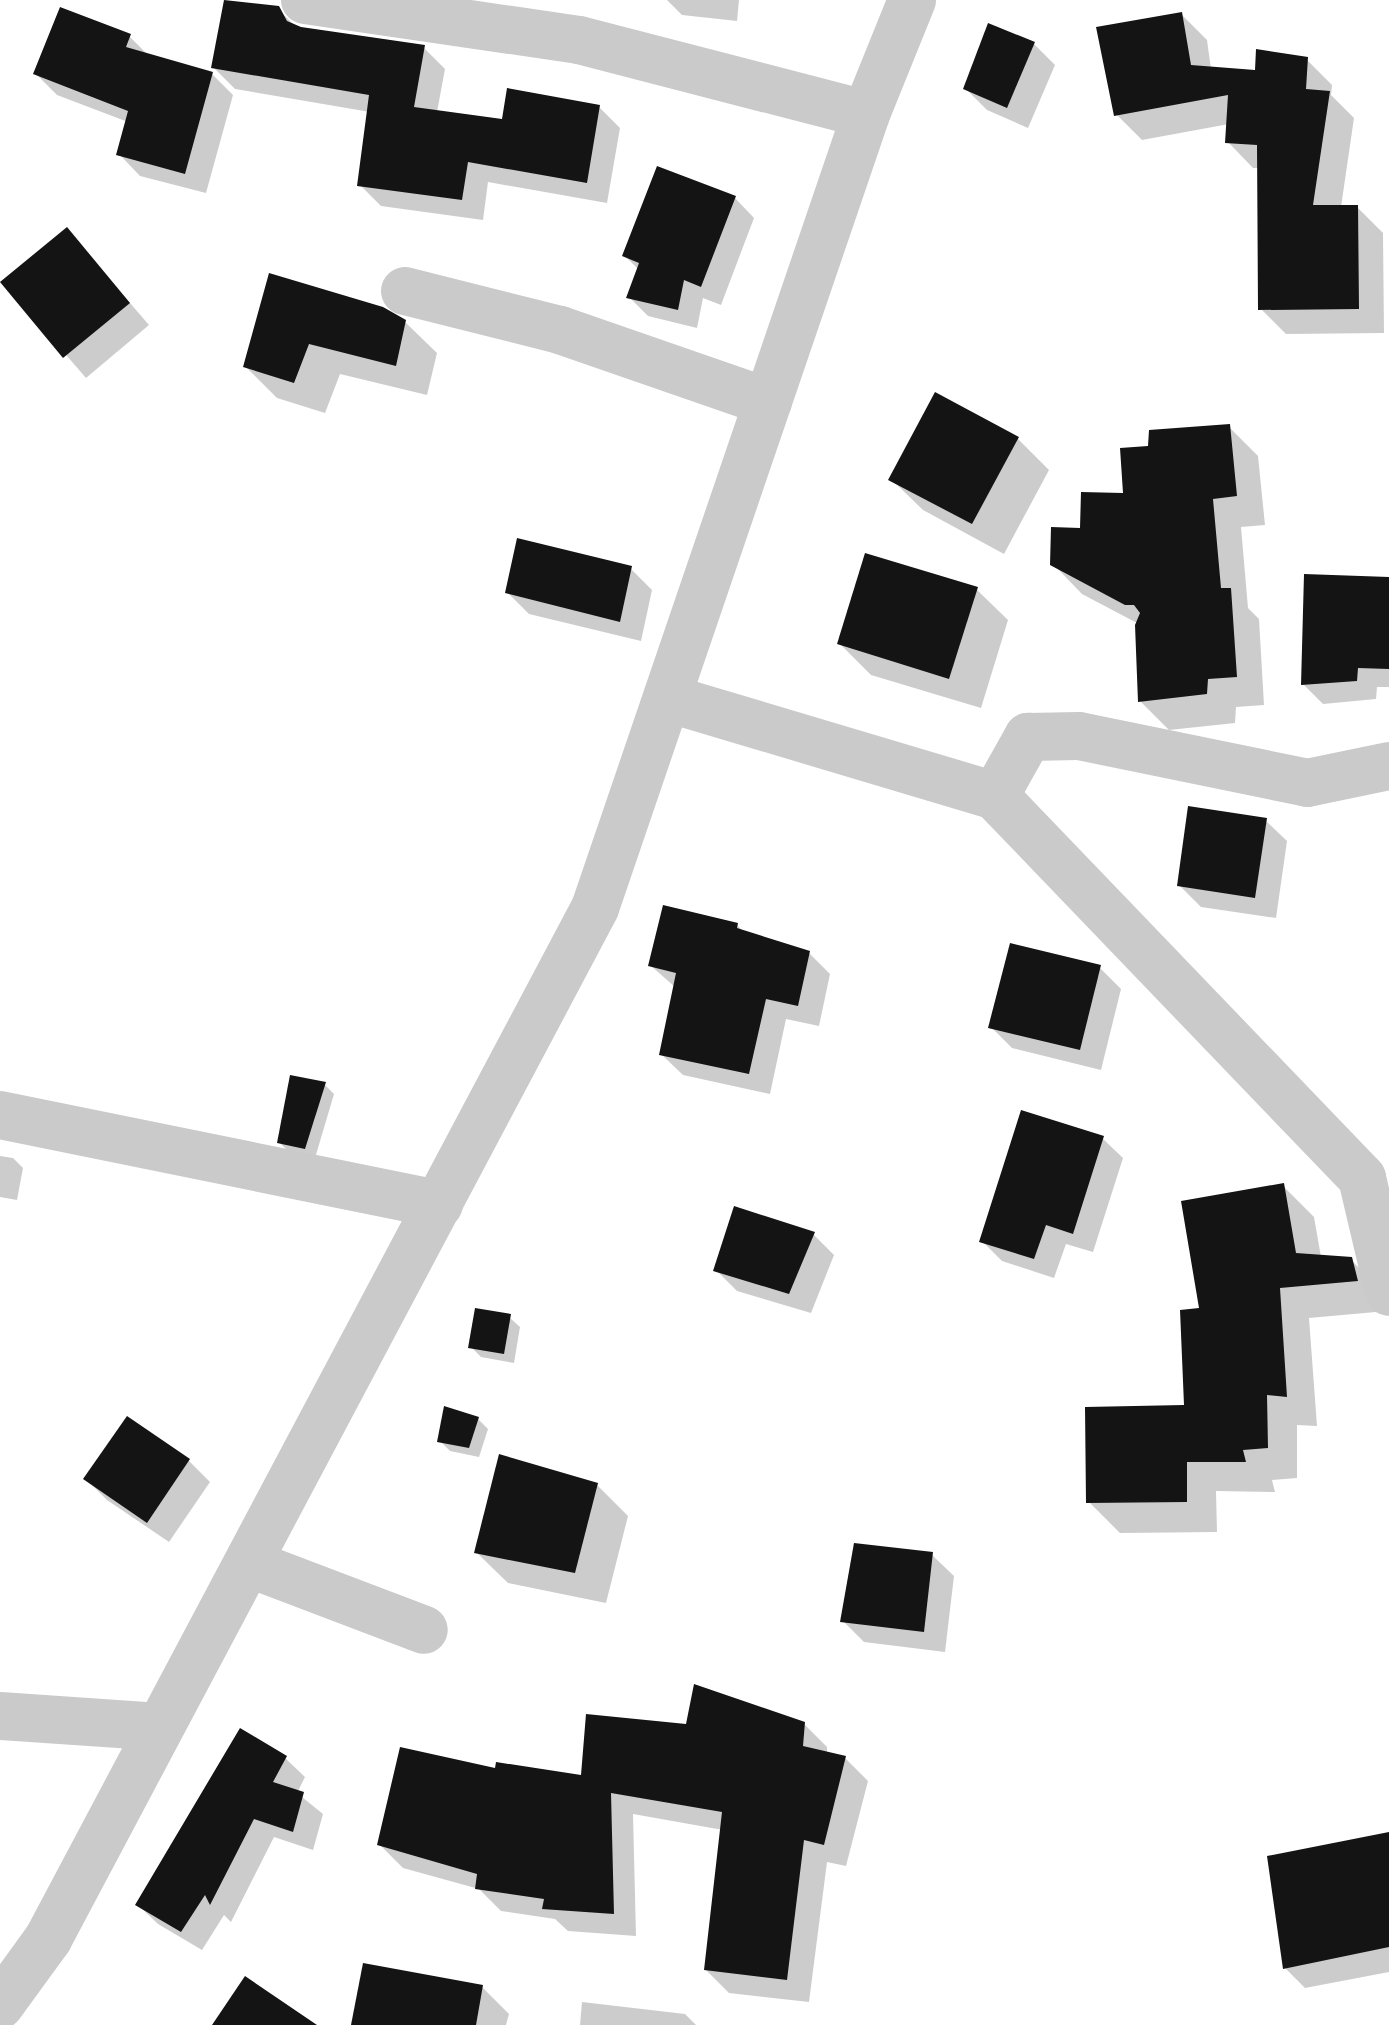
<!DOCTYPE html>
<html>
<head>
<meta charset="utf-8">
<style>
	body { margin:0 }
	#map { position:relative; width:1389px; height:2025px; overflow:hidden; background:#fff; font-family:Inter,sans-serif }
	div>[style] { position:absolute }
	.shadow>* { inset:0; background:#0003 }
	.building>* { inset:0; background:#141414 }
	.minor>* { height:48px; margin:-24px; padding:0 24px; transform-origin:24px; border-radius:24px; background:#cacaca }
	span { translate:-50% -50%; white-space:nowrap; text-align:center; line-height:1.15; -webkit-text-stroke:10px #fff; paint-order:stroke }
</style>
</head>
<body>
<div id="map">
	<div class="shadow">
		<i style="clip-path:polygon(667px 0,739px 0,737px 21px,682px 15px)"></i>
		<i style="clip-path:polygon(278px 9px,297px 28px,424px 48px,445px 69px,437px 112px,504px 121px,599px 107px,620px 128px,607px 203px,488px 182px,483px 220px,381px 206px,360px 185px,370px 112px,235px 89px,214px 68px)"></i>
		<i style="clip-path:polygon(1182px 15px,1207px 40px,1211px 69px,1257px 72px,1307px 60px,1332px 85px,1331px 95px,1354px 118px,1341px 207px,1357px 207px,1383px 233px,1384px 333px,1286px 334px,1261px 309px,1260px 168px,1253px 168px,1228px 142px,1229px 124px,1142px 140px,1117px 115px)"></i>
		<i style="clip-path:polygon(129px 36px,150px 57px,212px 74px,233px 95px,206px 193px,140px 176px,119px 154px,128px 122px,57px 95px,36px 74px)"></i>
		<i style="clip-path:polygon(1034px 44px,1055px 65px,1028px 128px,987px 110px,966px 89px)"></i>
		<i style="clip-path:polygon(735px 198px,754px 218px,721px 305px,703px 298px,697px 328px,648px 316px,629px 297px,639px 270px,625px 256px)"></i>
		<i style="clip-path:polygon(67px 230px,149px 325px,86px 378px,3px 282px)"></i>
		<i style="clip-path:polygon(271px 276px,405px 322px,437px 353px,427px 395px,340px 374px,325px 413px,277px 398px,245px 366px)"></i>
		<i style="clip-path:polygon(1229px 427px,1258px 456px,1265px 525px,1241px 527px,1248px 608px,1259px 619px,1264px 705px,1236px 707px,1235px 723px,1169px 730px,1140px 701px,1137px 623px,1082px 594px,1053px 564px,1083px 531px,1126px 495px,1150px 449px)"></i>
		<i style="clip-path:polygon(1018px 439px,1049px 470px,1004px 554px,923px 510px,891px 479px)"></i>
		<i style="clip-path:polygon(631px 569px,652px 590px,641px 641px,529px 614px,507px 592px)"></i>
		<i style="clip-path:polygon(1389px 579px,1389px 687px,1377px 687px,1376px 699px,1323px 704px,1303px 684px)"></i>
		<i style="clip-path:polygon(976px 589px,1008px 620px,981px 708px,871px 675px,840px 644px)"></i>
		<i style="clip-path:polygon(1265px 820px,1287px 841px,1276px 918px,1201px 907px,1180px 886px)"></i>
		<i style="clip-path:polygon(737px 925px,745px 934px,809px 953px,830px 974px,819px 1026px,786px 1019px,770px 1094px,683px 1075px,661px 1054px,675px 987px,650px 965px)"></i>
		<i style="clip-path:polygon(1099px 967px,1121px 989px,1101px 1070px,1012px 1048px,991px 1027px)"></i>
		<i style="clip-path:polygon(324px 1084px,334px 1094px,315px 1158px,289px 1152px,279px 1142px)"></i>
		<i style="clip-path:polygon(1102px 1138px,1123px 1158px,1093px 1252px,1066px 1244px,1054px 1278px,1002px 1261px,982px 1241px)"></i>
		<i style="clip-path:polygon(0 1156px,13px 1158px,23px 1168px,17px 1200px,0 1197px)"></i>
		<i style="clip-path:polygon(1283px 1186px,1314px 1217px,1321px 1257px,1351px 1260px,1383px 1291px,1387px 1311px,1309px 1318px,1317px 1426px,1297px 1425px,1297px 1478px,1272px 1480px,1275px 1492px,1216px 1491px,1217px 1532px,1120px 1533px,1089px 1502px,1186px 1408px,1202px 1310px)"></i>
		<i style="clip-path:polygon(813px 1234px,834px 1255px,811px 1313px,737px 1291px,716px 1270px)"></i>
		<i style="clip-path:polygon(509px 1317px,520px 1327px,514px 1363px,481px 1357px,471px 1347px)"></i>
		<i style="clip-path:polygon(478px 1419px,488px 1429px,479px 1457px,450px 1451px,440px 1441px)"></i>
		<i style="clip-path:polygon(189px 1461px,210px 1482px,169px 1542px,107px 1500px,86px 1479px)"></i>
		<i style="clip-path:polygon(597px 1485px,628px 1516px,606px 1603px,508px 1583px,476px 1552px)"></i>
		<i style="clip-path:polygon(932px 1555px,954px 1576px,945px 1652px,864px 1642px,843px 1621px)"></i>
		<i style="clip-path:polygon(804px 1724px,827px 1747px,827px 1754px,845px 1758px,868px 1781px,846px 1866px,827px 1862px,809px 2002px,729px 1993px,706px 1970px,723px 1830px,633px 1814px,636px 1936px,568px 1931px,555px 1919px,501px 1911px,479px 1889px,403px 1868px,380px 1845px,497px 1771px,583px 1778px,688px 1727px)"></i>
		<i style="clip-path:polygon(285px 1758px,305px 1777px,297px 1793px,323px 1814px,313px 1850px,274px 1837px,231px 1922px,224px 1915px,202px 1950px,158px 1924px,138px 1905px)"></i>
		<i style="clip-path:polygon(1389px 1912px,1389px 1972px,1305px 1988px,1285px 1968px)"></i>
		<i style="clip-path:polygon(482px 1987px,509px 2014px,506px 2025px,354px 2025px)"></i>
		<i style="clip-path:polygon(582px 2002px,685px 2014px,696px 2025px,580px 2025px)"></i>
	</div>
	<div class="building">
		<i style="clip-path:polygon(224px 0,279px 6px,287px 21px,301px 27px,425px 45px,414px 107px,502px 119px,507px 88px,600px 105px,587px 183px,468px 162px,462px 200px,357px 186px,369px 95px,211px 68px)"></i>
		<i style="clip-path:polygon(60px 7px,131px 34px,126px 47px,213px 72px,185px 174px,116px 155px,128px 111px,33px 74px)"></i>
		<i style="clip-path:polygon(1182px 12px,1191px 65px,1255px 70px,1256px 49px,1308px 57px,1306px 89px,1330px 91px,1313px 205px,1358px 205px,1359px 309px,1258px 310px,1257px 145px,1225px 143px,1228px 95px,1114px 116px,1096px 27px)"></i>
		<i style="clip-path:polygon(988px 23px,1035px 42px,1007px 108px,963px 89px)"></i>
		<i style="clip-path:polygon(657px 166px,736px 196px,701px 287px,684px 280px,678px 310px,626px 298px,639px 263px,622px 256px)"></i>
		<i style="clip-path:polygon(67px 227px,130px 303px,63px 358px,0 282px)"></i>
		<i style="clip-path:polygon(269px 273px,383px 307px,406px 320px,396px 366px,309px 344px,294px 383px,243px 367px)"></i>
		<i style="clip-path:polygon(935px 392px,1019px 437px,972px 524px,888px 480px)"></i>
		<i style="clip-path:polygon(1230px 424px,1237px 496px,1213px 499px,1221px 588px,1231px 588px,1237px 677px,1208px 679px,1207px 694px,1138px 702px,1135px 625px,1140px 613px,1134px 605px,1125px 605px,1050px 565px,1051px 527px,1080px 528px,1081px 492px,1123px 493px,1120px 448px,1148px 446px,1149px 430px)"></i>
		<i style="clip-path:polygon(517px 538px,632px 566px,620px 622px,505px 593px)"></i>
		<i style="clip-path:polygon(865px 553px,978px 587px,949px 679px,837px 644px)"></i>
		<i style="clip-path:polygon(1304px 574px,1389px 577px,1389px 669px,1358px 668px,1357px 681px,1301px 685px)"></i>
		<i style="clip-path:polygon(1188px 806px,1267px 818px,1255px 898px,1177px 886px)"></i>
		<i style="clip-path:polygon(663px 905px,738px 923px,737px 928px,810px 951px,798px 1006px,766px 999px,749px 1074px,659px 1055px,676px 973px,648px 966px)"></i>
		<i style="clip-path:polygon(1010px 943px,1101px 965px,1080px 1050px,988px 1028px)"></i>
		<i style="clip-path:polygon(290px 1075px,326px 1082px,305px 1149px,277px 1143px)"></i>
		<i style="clip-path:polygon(1021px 1110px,1104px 1136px,1073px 1234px,1046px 1225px,1034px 1259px,979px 1242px)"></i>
		<i style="clip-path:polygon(1284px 1183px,1296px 1253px,1352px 1257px,1358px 1281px,1280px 1288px,1287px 1397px,1267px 1395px,1268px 1448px,1243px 1450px,1246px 1462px,1187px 1462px,1187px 1502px,1086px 1503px,1085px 1407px,1184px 1405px,1180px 1310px,1199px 1308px,1181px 1201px)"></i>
		<i style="clip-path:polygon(734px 1206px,815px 1232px,789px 1294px,713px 1271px)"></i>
		<i style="clip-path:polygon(475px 1308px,511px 1314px,504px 1354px,468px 1348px)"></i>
		<i style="clip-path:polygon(444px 1406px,479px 1417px,469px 1448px,437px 1442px)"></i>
		<i style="clip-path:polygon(127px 1416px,190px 1459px,147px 1523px,83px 1479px)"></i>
		<i style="clip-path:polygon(499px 1454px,598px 1483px,575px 1573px,474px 1553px)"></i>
		<i style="clip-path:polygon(854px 1543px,933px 1552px,924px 1632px,840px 1622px)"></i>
		<i style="clip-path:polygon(694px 1684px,805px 1722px,803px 1746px,846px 1756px,824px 1845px,804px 1840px,787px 1980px,704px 1970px,722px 1812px,611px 1793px,614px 1914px,542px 1909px,544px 1899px,475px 1889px,477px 1874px,377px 1845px,400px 1747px,495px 1768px,496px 1762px,581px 1775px,586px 1714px,686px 1724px)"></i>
		<i style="clip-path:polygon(240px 1728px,287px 1756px,273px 1782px,304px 1792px,293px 1832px,254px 1819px,210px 1905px,205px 1895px,181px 1932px,135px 1905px)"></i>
		<i style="clip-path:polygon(1389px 1832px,1389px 1947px,1283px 1969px,1267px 1856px)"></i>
		<i style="clip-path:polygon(363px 1963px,483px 1985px,476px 2025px,351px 2025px)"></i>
		<i style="clip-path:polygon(245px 1976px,317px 2025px,212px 2025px)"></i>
	</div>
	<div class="minor">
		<i style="left:305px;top:0;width:277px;rotate:8.3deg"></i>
		<i style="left:579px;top:40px;width:296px;rotate:14.5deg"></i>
		<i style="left:405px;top:291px;width:160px;rotate:14.1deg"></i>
		<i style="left:560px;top:330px;width:220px;rotate:19.1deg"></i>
		<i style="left:667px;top:698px;width:342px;rotate:16.6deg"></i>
		<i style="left:995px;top:796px;width:530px;rotate:46.15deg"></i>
		<i style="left:1362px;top:1178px;width:117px;rotate:76.7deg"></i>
		<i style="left:995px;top:796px;width:68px;rotate:-60.8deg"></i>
		<i style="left:1028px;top:737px;width:51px;rotate:-1.1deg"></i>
		<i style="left:1079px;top:736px;width:233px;rotate:11.6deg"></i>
		<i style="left:1307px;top:783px;width:84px;rotate:-11.7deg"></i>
		<i style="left:0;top:1115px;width:448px;rotate:11.5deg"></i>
		<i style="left:248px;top:1563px;width:188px;rotate:20.8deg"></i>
		<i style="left:0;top:1716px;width:160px;rotate:3.9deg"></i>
		<i style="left:0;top:2005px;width:82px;rotate:-54deg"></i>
		<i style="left:48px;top:1939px;width:1167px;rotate:-62.05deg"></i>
		<i style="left:595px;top:908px;width:839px;rotate:-71.15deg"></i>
		<i style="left:866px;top:114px;width:123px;rotate:-68deg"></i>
	</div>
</div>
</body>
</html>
